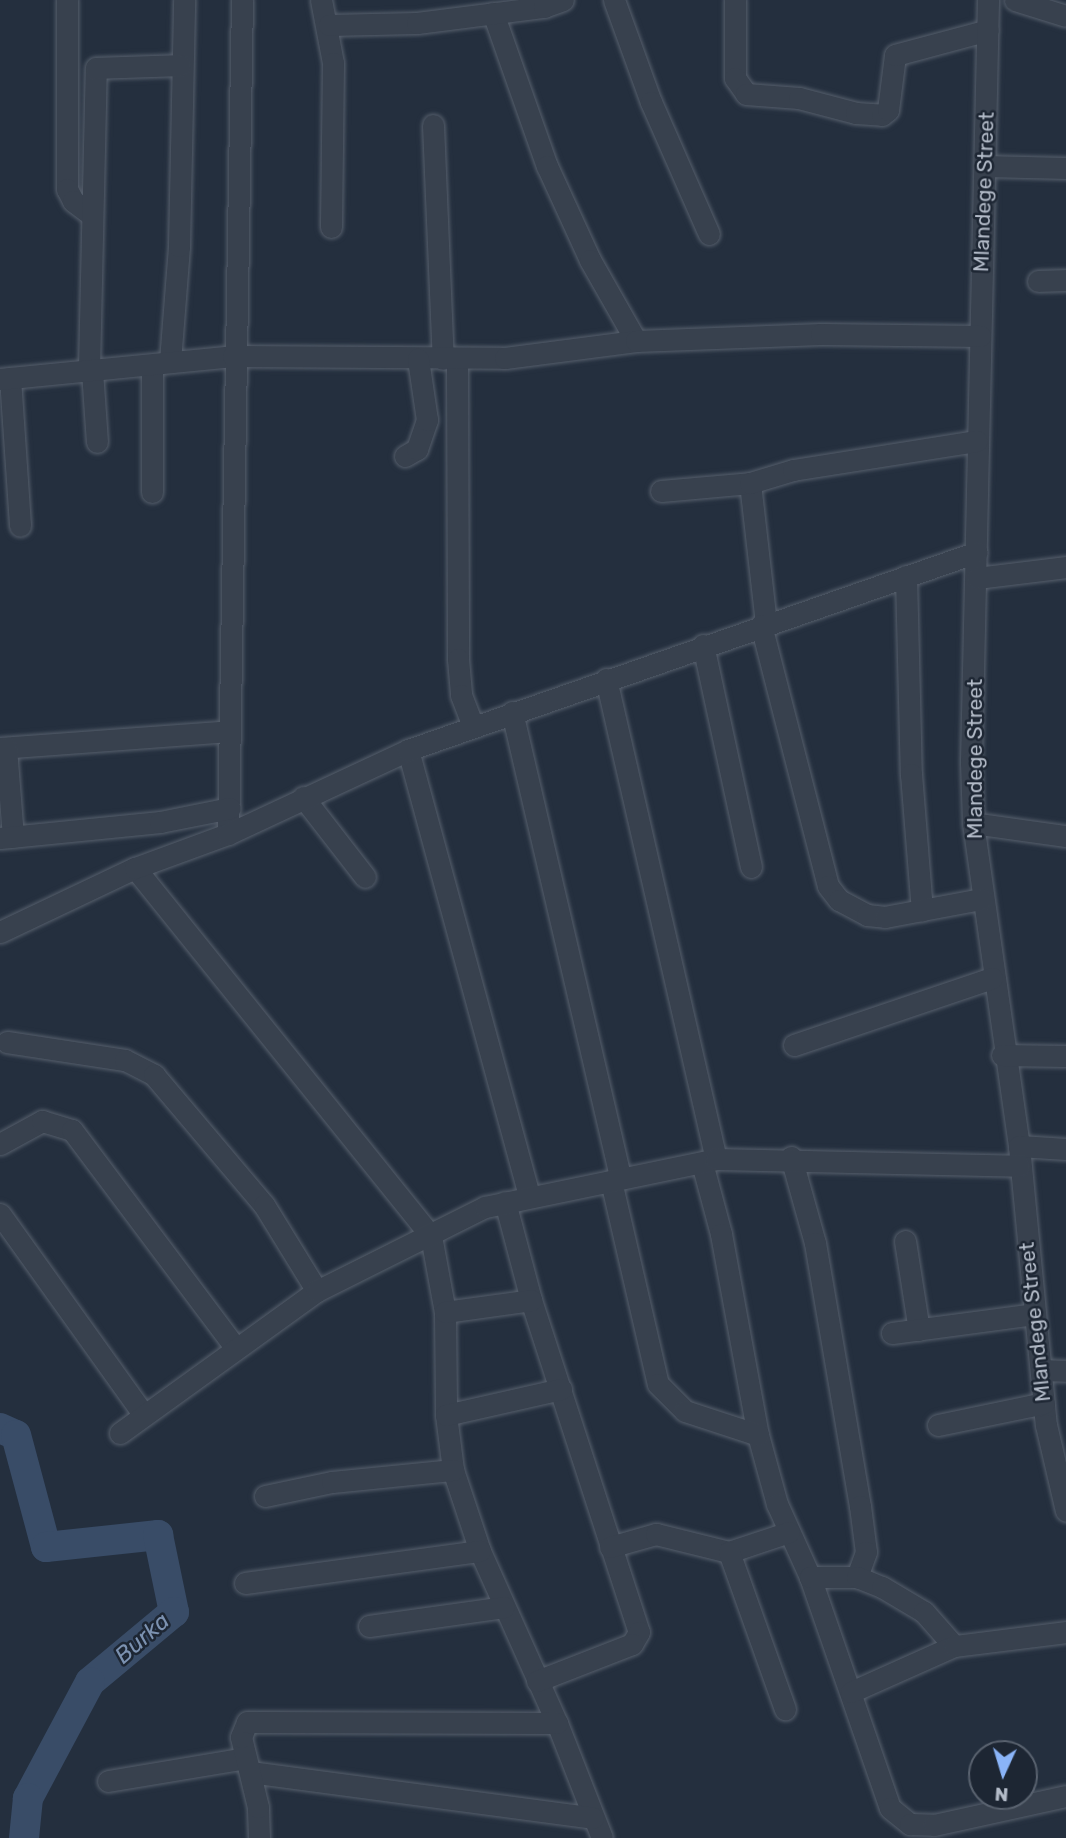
<!DOCTYPE html>
<html>
<head>
<meta charset="utf-8">
<style>
	body { margin:0 }
	#map { position:relative; width:1066px; height:1838px; overflow:hidden; background:#242f3e; font-family:Rubik,sans-serif }
	div>[style] { position:absolute }
	.river>* { height:30px; margin:-15px; padding:0 15px; transform-origin:15px; border-radius:15px; background:#394c67 }
	.roads { filter:drop-shadow(0 0 2px #565f6c) drop-shadow(0 0 2px #565f6c) }
	.minor>* { height:21px; margin:-10.5px; padding:0 10.5px; transform-origin:10.5px; border-radius:10.5px; background:#38414e }
	span { translate:-50% -50%; white-space:nowrap; text-align:center; line-height:1.15; -webkit-text-stroke:5px #1d2633; paint-order:stroke }
	.street-label { font-size:21px; color:#b4bcc9 }
	.water-label { font-size:23px; color:#7c92b1; font-style:italic }
	.north { position:absolute; left:968px; top:1740px; width:70px; height:70px; box-sizing:border-box; background:#1d2633; border:2px solid #59626f; border-radius:50%; rotate:184deg; font-size:19px; font-weight:700; line-height:28px; text-align:center; color:#b4bcc9 }
	.north::after { content:''; display:block; margin:auto; width:24px; height:32px; background:#8ab4f8; clip-path:polygon(50% 0,100% 100%,50% 72%,0 100%) }
</style>
</head>
<body>
<div id="map">
	<div class="river">
		<i style="left:0;top:1428px;width:17px;rotate:24deg"></i>
		<i style="left:16px;top:1435px;width:116px;rotate:75deg"></i>
		<i style="left:46px;top:1547px;width:113px;rotate:-6.1deg"></i>
		<i style="left:158px;top:1535px;width:79px;rotate:78.3deg"></i>
		<i style="left:174px;top:1612px;width:109px;rotate:140.2deg"></i>
		<i style="left:90px;top:1682px;width:132px;rotate:118.1deg"></i>
		<i style="left:28px;top:1798px;width:40px;rotate:95.7deg"></i>
	</div>
	<div class="roads">
		<div class="minor">
			<i style="left:67px;top:0;width:189px;rotate:90deg"></i>
			<i style="left:67px;top:189px;width:13px;rotate:63deg"></i>
			<i style="left:73px;top:201px;width:21px;rotate:37deg"></i>
			<i style="left:321px;top:0;width:64px;rotate:79.2deg"></i>
			<i style="left:333px;top:63px;width:164px;rotate:90.7deg"></i>
			<i style="left:614px;top:0;width:109px;rotate:70.1deg"></i>
			<i style="left:651px;top:102px;width:144px;rotate:66.3deg"></i>
			<i style="left:735px;top:0;width:78px;rotate:90deg"></i>
			<i style="left:735px;top:78px;width:19px;rotate:55deg"></i>
			<i style="left:746px;top:94px;width:53px;rotate:4.3deg"></i>
			<i style="left:799px;top:98px;width:59px;rotate:14.7deg"></i>
			<i style="left:856px;top:113px;width:26px;rotate:4deg"></i>
			<i style="left:882px;top:115px;width:8px;rotate:-40deg"></i>
			<i style="left:888px;top:110px;width:55px;rotate:-82.7deg"></i>
			<i style="left:895px;top:55px;width:96px;rotate:-15deg"></i>
			<i style="left:988px;top:0;width:762px;rotate:91.28deg"></i>
			<i style="left:971px;top:762px;width:61px;rotate:88.1deg"></i>
			<i style="left:973px;top:823px;width:326px;rotate:81.9deg"></i>
			<i style="left:1019px;top:1146px;width:280px;rotate:84.5deg"></i>
			<i style="left:1046px;top:1425px;width:88px;rotate:76.9deg"></i>
			<i style="left:1015px;top:0;width:53px;rotate:17.4deg"></i>
			<i style="left:493px;top:13px;width:162px;rotate:70.6deg"></i>
			<i style="left:547px;top:166px;width:103px;rotate:65.4deg"></i>
			<i style="left:590px;top:260px;width:93px;rotate:60.4deg"></i>
			<i style="left:329px;top:25px;width:88px;rotate:-1.3deg"></i>
			<i style="left:417px;top:23px;width:128px;rotate:-7.2deg"></i>
			<i style="left:544px;top:7px;width:20px;rotate:-20deg"></i>
			<i style="left:433px;top:125px;width:234px;rotate:87.6deg"></i>
			<i style="left:985px;top:166px;width:81px;rotate:1.4deg"></i>
			<i style="left:1038px;top:281px;width:28px;rotate:-2deg"></i>
			<i style="left:457px;top:359px;width:300px;rotate:89.8deg"></i>
			<i style="left:458px;top:659px;width:36px;rotate:85deg"></i>
			<i style="left:461px;top:695px;width:33px;rotate:69deg"></i>
			<i style="left:170px;top:361px;width:115px;rotate:-85.5deg"></i>
			<i style="left:179px;top:246px;width:246px;rotate:-88.8deg"></i>
			<i style="left:152px;top:366px;width:126px;rotate:90deg"></i>
			<i style="left:89px;top:368px;width:300px;rotate:-88.7deg"></i>
			<i style="left:96px;top:68px;width:84px;rotate:-2deg"></i>
			<i style="left:92px;top:371px;width:71px;rotate:86deg"></i>
			<i style="left:10px;top:378px;width:148px;rotate:86.1deg"></i>
			<i style="left:0;top:379px;width:234px;rotate:-5.6deg"></i>
			<i style="left:233px;top:356px;width:272px;rotate:0.4deg"></i>
			<i style="left:505px;top:358px;width:132px;rotate:-7.4deg"></i>
			<i style="left:636px;top:341px;width:185px;rotate:-2.2deg"></i>
			<i style="left:821px;top:334px;width:159px;rotate:0.7deg"></i>
			<i style="left:405px;top:456px;width:14px;rotate:-30deg"></i>
			<i style="left:417px;top:449px;width:31px;rotate:-71deg"></i>
			<i style="left:427px;top:420px;width:62px;rotate:-98.4deg"></i>
			<i style="left:750px;top:483px;width:141px;rotate:83.5deg"></i>
			<i style="left:661px;top:491px;width:89px;rotate:-5.1deg"></i>
			<i style="left:750px;top:483px;width:45px;rotate:-16.8deg"></i>
			<i style="left:793px;top:470px;width:186px;rotate:-9deg"></i>
			<i style="left:906px;top:576px;width:198px;rotate:88.6deg"></i>
			<i style="left:911px;top:774px;width:137px;rotate:85.4deg"></i>
			<i style="left:977px;top:578px;width:90px;rotate:-7deg"></i>
			<i style="left:761px;top:625px;width:269px;rotate:75.6deg"></i>
			<i style="left:828px;top:886px;width:18px;rotate:52deg"></i>
			<i style="left:839px;top:900px;width:32px;rotate:28deg"></i>
			<i style="left:867px;top:915px;width:18px;rotate:6deg"></i>
			<i style="left:885px;top:917px;width:98px;rotate:-10.6deg"></i>
			<i style="left:703px;top:645px;width:227px;rotate:77.8deg"></i>
			<i style="left:606px;top:679px;width:492px;rotate:77.1deg"></i>
			<i style="left:512px;top:712px;width:477px;rotate:76.9deg"></i>
			<i style="left:0;top:748px;width:230px;rotate:-4.2deg"></i>
			<i style="left:6px;top:748px;width:89px;rotate:85.5deg"></i>
			<i style="left:408px;top:750px;width:461px;rotate:74.8deg"></i>
			<i style="left:303px;top:797px;width:101px;rotate:52.2deg"></i>
			<i style="left:973px;top:823px;width:94px;rotate:8deg"></i>
			<i style="left:228px;top:834px;width:834px;rotate:-89.04deg"></i>
			<i style="left:0;top:838px;width:161px;rotate:-5.7deg"></i>
			<i style="left:160px;top:822px;width:71px;rotate:-11.3deg"></i>
			<i style="left:135px;top:868px;width:472px;rotate:51.2deg"></i>
			<i style="left:431px;top:1236px;width:77px;rotate:79.6deg"></i>
			<i style="left:445px;top:1312px;width:103px;rotate:89.4deg"></i>
			<i style="left:446px;top:1415px;width:55px;rotate:82.7deg"></i>
			<i style="left:453px;top:1470px;width:85px;rotate:71.6deg"></i>
			<i style="left:480px;top:1551px;width:188px;rotate:65.9deg"></i>
			<i style="left:557px;top:1723px;width:123px;rotate:68.6deg"></i>
			<i style="left:0;top:932px;width:149px;rotate:-25.4deg"></i>
			<i style="left:135px;top:868px;width:99px;rotate:-20.1deg"></i>
			<i style="left:228px;top:834px;width:199px;rotate:-25deg"></i>
			<i style="left:408px;top:750px;width:602px;rotate:-19.19deg"></i>
			<i style="left:7px;top:1042px;width:119px;rotate:8.7deg"></i>
			<i style="left:125px;top:1060px;width:33px;rotate:27deg"></i>
			<i style="left:154px;top:1075px;width:170px;rotate:49.8deg"></i>
			<i style="left:264px;top:1205px;width:101px;rotate:58.4deg"></i>
			<i style="left:794px;top:1045px;width:209px;rotate:-18.7deg"></i>
			<i style="left:1002px;top:1055px;width:64px;rotate:0.9deg"></i>
			<i style="left:0;top:1144px;width:48px;rotate:-28.7deg"></i>
			<i style="left:42px;top:1121px;width:31px;rotate:17deg"></i>
			<i style="left:72px;top:1130px;width:271px;rotate:53.1deg"></i>
			<i style="left:1019px;top:1146px;width:47px;rotate:3.7deg"></i>
			<i style="left:791px;top:1157px;width:89px;rotate:74.4deg"></i>
			<i style="left:815px;top:1243px;width:267px;rotate:80.3deg"></i>
			<i style="left:860px;top:1506px;width:46px;rotate:82.6deg"></i>
			<i style="left:866px;top:1552px;width:27px;rotate:110deg"></i>
			<i style="left:702px;top:1163px;width:73px;rotate:75deg"></i>
			<i style="left:721px;top:1234px;width:204px;rotate:79.6deg"></i>
			<i style="left:758px;top:1435px;width:72px;rotate:74.6deg"></i>
			<i style="left:777px;top:1504px;width:80px;rotate:65.7deg"></i>
			<i style="left:810px;top:1577px;width:244px;rotate:70.9deg"></i>
			<i style="left:890px;top:1808px;width:26px;rotate:39deg"></i>
			<i style="left:910px;top:1824px;width:24px;rotate:2deg"></i>
			<i style="left:934px;top:1825px;width:135px;rotate:-12.4deg"></i>
			<i style="left:611px;top:1181px;width:208px;rotate:77deg"></i>
			<i style="left:658px;top:1384px;width:38px;rotate:45deg"></i>
			<i style="left:685px;top:1411px;width:77px;rotate:18.2deg"></i>
			<i style="left:505px;top:1202px;width:101px;rotate:75.1deg"></i>
			<i style="left:531px;top:1300px;width:349px;rotate:72deg"></i>
			<i style="left:639px;top:1632px;width:14px;rotate:120deg"></i>
			<i style="left:632px;top:1644px;width:102px;rotate:158.7deg"></i>
			<i style="left:0;top:1214px;width:247px;rotate:54.4deg"></i>
			<i style="left:905px;top:1241px;width:90px;rotate:81.1deg"></i>
			<i style="left:445px;top:1312px;width:87px;rotate:-7.9deg"></i>
			<i style="left:892px;top:1333px;width:143px;rotate:-7.6deg"></i>
			<i style="left:1041px;top:1370px;width:25px;rotate:2deg"></i>
			<i style="left:446px;top:1415px;width:118px;rotate:-12.7deg"></i>
			<i style="left:938px;top:1425px;width:108px;rotate:-11.7deg"></i>
			<i style="left:120px;top:1433px;width:243px;rotate:-35.8deg"></i>
			<i style="left:317px;top:1291px;width:188px;rotate:-26.6deg"></i>
			<i style="left:485px;top:1207px;width:236px;rotate:-11.7deg"></i>
			<i style="left:716px;top:1159px;width:303px;rotate:1.3deg"></i>
			<i style="left:265px;top:1496px;width:68px;rotate:-11.8deg"></i>
			<i style="left:332px;top:1482px;width:122px;rotate:-5.7deg"></i>
			<i style="left:610px;top:1547px;width:48px;rotate:-15.8deg"></i>
			<i style="left:656px;top:1534px;width:75px;rotate:13.9deg"></i>
			<i style="left:729px;top:1552px;width:63px;rotate:-18.4deg"></i>
			<i style="left:729px;top:1552px;width:167px;rotate:70.4deg"></i>
			<i style="left:810px;top:1577px;width:47px"></i>
			<i style="left:857px;top:1577px;width:27px;rotate:22deg"></i>
			<i style="left:882px;top:1587px;width:49px;rotate:30.8deg"></i>
			<i style="left:924px;top:1612px;width:45px;rotate:48.6deg"></i>
			<i style="left:245px;top:1583px;width:237px;rotate:-7.8deg"></i>
			<i style="left:369px;top:1626px;width:136px;rotate:-8deg"></i>
			<i style="left:851px;top:1692px;width:113px;rotate:-24.1deg"></i>
			<i style="left:954px;top:1646px;width:113px;rotate:-7.1deg"></i>
			<i style="left:250px;top:1772px;width:346px;rotate:7.6deg"></i>
			<i style="left:108px;top:1781px;width:139px;rotate:-9.5deg"></i>
			<i style="left:259px;top:1838px;width:31px;rotate:-92deg"></i>
			<i style="left:258px;top:1807px;width:72px;rotate:-103.7deg"></i>
			<i style="left:241px;top:1737px;width:16px;rotate:-68deg"></i>
			<i style="left:247px;top:1722px;width:310px;rotate:0.2deg"></i>
		</div>
	</div>
	<div class="street-label">
		<span style="left:984px;top:192px;rotate:-88deg">Mlandege Street</span>
		<span style="left:975px;top:759px;rotate:-90deg">Mlandege Street</span>
		<span style="left:1035px;top:1322px;rotate:-96deg">Mlandege Street</span>
	</div>
	<div class="water-label">
		<span style="left:142px;top:1638px;rotate:-41deg">Burka</span>
	</div>
	<div class="north">N</div>
</div>
</body>
</html>
